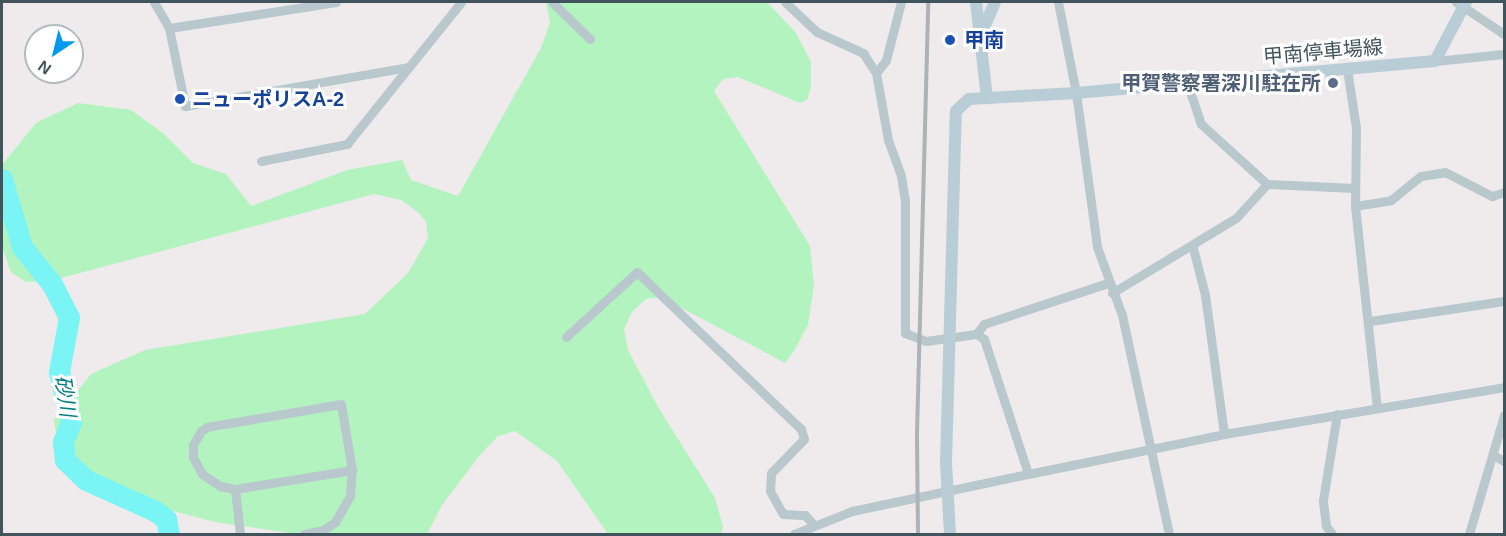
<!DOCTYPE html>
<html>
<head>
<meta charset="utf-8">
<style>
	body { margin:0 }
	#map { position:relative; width:1506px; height:536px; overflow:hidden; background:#efebec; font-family:Helvetica,"Noto Sans JP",sans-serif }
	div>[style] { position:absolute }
	.green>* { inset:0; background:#b3f3bf }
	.river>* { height:21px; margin:-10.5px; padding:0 10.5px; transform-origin:10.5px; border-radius:10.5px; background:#7bf4f5 }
	.street>* { height:9px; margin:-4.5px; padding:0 4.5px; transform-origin:4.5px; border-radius:4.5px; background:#b8c8cd }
	.secondary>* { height:12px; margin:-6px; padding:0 6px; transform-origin:6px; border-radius:6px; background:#b9cdd6 }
	.rail>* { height:4px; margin:-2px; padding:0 2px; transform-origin:2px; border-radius:2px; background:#adb3b7 }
	.dots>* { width:16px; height:16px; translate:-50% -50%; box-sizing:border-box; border:3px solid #fff; border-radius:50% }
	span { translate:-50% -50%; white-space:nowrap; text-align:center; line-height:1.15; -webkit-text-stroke:6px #fff; paint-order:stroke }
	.transit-label { font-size:20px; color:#164399; font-weight:700 }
	.left { translate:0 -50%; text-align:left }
	.street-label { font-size:20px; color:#42545b }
	.service-label { font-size:20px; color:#4e5e75; font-weight:700 }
	.right { translate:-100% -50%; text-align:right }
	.water-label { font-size:21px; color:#057e80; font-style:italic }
	.frame { position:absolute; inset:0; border:3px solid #42545b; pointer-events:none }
	.north { position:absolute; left:24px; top:24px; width:60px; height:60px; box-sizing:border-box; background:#fff; border:2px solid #b3bbbd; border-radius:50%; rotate:215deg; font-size:16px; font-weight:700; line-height:24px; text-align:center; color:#42545b }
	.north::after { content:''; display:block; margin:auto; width:21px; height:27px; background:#0499f0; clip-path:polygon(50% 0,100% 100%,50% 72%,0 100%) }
</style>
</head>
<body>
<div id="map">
	<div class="green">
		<i style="clip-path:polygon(546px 2px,767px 2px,796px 33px,811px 62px,811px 88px,807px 100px,800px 103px,738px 77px,723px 79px,714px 91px,810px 246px,814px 285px,808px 325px,794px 351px,785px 363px,661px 297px,646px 299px,632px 312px,624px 329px,628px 350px,658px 407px,715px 498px,723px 526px,721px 534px,608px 534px,557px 461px,515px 431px,498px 436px,480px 455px,442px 505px,427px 534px,297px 534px,215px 522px,116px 496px,77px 468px,57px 440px,54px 420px,91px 374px,145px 350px,365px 314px,408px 273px,428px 238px,426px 222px,419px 213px,401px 200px,374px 194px,54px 280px,26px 282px,11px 272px,2px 247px,2px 165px,36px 123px,78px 103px,131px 110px,164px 134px,193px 163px,226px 174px,251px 206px,347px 170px,402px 160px,411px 180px,458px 196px,541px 48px,550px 23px)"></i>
	</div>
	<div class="river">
		<i style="left:2px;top:179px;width:71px;rotate:73.6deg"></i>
		<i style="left:22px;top:247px;width:48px;rotate:51deg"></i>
		<i style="left:52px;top:284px;width:37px;rotate:63deg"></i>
		<i style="left:69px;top:317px;width:56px;rotate:100.3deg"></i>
		<i style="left:59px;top:372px;width:51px;rotate:76.5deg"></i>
		<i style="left:71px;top:422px;width:22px;rotate:112deg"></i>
		<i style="left:63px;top:442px;width:18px;rotate:84deg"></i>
		<i style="left:65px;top:460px;width:29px;rotate:44deg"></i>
		<i style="left:86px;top:480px;width:76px;rotate:24.2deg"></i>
		<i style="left:155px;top:511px;width:14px;rotate:36deg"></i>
		<i style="left:166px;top:519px;width:15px;rotate:79deg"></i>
	</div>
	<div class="street">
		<i style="left:154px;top:2px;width:30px;rotate:60deg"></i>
		<i style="left:169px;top:28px;width:80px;rotate:78.4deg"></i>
		<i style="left:185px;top:106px;width:226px;rotate:-9.9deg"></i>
		<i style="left:552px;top:2px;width:53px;rotate:44.2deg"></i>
		<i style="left:785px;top:2px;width:44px;rotate:43.2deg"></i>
		<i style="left:817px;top:32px;width:51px;rotate:24.5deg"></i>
		<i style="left:863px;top:53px;width:24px;rotate:57deg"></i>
		<i style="left:876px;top:73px;width:68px;rotate:79.8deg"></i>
		<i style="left:888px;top:140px;width:38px;rotate:70deg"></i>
		<i style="left:901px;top:176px;width:24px;rotate:81deg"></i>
		<i style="left:905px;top:200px;width:133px;rotate:90deg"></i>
		<i style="left:905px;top:333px;width:22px;rotate:21deg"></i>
		<i style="left:926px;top:341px;width:50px;rotate:-8deg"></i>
		<i style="left:976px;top:334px;width:9px;rotate:32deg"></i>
		<i style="left:984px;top:339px;width:142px;rotate:71.9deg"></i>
		<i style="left:1058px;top:2px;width:93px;rotate:78.8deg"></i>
		<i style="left:1076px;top:93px;width:155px;rotate:82.2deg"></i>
		<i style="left:1097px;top:247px;width:72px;rotate:69.8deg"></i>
		<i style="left:1122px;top:315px;width:224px;rotate:77.9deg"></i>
		<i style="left:1456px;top:2px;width:58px;rotate:33.7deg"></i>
		<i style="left:169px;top:28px;width:169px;rotate:-8.8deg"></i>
		<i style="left:1435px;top:61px;width:69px;rotate:-5.8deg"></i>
		<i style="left:1347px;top:69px;width:60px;rotate:81.3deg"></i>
		<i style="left:1356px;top:128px;width:78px;rotate:90.7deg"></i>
		<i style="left:1355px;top:206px;width:202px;rotate:83.8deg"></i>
		<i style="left:876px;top:73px;width:16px;rotate:-52deg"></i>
		<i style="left:886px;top:60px;width:60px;rotate:-75.5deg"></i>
		<i style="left:1187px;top:83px;width:43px;rotate:71.1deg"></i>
		<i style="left:1201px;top:124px;width:89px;rotate:42.3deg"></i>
		<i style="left:1267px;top:184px;width:87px;rotate:2.6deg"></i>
		<i style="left:261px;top:161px;width:88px;rotate:-11.2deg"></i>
		<i style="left:347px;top:144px;width:182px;rotate:-51.2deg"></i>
		<i style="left:1355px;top:206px;width:36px;rotate:-9deg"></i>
		<i style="left:1391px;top:200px;width:38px;rotate:-39deg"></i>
		<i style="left:1421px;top:176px;width:24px;rotate:-9deg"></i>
		<i style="left:1445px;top:172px;width:53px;rotate:27.1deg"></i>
		<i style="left:1492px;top:196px;width:13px;rotate:-18deg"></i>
		<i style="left:1193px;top:248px;width:49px;rotate:75.7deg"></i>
		<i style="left:1205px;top:295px;width:140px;rotate:82.2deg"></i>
		<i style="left:1112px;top:293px;width:145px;rotate:-31.2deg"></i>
		<i style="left:1236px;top:218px;width:46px;rotate:-47.6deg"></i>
		<i style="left:1370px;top:321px;width:135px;rotate:-8.5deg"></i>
		<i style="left:976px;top:334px;width:13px;rotate:-51deg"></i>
		<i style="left:984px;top:324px;width:131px;rotate:-18.3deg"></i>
		<i style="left:566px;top:337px;width:96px;rotate:-42.5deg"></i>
		<i style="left:637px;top:272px;width:227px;rotate:43.8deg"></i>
		<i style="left:801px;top:429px;width:10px;rotate:73deg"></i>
		<i style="left:804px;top:439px;width:47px;rotate:134.1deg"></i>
		<i style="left:771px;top:473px;width:18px;rotate:93deg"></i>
		<i style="left:770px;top:491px;width:26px;rotate:61deg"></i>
		<i style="left:783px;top:514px;width:22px;rotate:3deg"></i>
		<i style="left:805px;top:515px;width:12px;rotate:48deg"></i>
		<i style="left:1493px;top:455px;width:13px;rotate:29deg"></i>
		<i style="left:235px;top:489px;width:45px;rotate:83.7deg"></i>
		<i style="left:304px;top:534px;width:19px;rotate:-12deg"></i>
		<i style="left:323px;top:530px;width:14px;rotate:-34deg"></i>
		<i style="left:335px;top:522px;width:30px;rotate:-60deg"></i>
		<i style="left:350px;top:496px;width:26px;rotate:-86deg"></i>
		<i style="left:352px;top:470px;width:67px;rotate:-99.5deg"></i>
		<i style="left:341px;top:404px;width:136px;rotate:170.3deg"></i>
		<i style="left:207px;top:427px;width:7px;rotate:146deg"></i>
		<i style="left:201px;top:431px;width:16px;rotate:120deg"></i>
		<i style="left:193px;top:445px;width:12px;rotate:90deg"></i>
		<i style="left:193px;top:457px;width:19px;rotate:62deg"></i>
		<i style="left:202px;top:474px;width:22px;rotate:34deg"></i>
		<i style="left:220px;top:486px;width:15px;rotate:11deg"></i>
		<i style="left:235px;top:489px;width:119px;rotate:-9.2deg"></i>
		<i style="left:794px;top:534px;width:62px;rotate:-21.6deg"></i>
		<i style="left:852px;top:511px;width:180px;rotate:-11.9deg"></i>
		<i style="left:1028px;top:474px;width:200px;rotate:-11.5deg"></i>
		<i style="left:1224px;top:434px;width:284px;rotate:-9.5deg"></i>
		<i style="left:1332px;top:534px;width:10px;rotate:-127deg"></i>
		<i style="left:1326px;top:526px;width:26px;rotate:-97deg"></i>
		<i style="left:1323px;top:500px;width:87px;rotate:-80.8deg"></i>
		<i style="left:1469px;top:534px;width:124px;rotate:-73.6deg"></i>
	</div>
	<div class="secondary">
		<i style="left:976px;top:2px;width:97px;rotate:83.5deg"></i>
		<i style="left:981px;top:35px;width:36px;rotate:-67deg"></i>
		<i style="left:950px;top:534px;width:71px;rotate:-93.2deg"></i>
		<i style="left:946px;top:463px;width:352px;rotate:-88.4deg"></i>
		<i style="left:956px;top:111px;width:18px;rotate:-43deg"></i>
		<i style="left:969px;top:99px;width:107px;rotate:-3.2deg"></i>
		<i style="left:1076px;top:93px;width:360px;rotate:-5.1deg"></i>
		<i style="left:1435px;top:61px;width:67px;rotate:-62.3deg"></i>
	</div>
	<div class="rail">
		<i style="left:918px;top:534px;width:101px;rotate:-90.6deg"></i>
		<i style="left:917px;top:433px;width:431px;rotate:-88.5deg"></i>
	</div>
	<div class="dots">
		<i style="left:950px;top:40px;background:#1a4fb4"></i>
		<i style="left:1333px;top:83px;background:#5c6f8a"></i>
		<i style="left:180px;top:99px;background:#1a4fb4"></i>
	</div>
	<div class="transit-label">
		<span class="left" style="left:964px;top:40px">甲南</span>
		<span class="left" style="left:192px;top:99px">ニューポリスA-2</span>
	</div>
	<div class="street-label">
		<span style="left:1323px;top:52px;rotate:-5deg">甲南停車場線</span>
	</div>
	<div class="service-label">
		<span class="right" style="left:1321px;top:83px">甲賀警察署深川駐在所</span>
	</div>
	<div class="water-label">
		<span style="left:65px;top:396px;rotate:82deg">砂川</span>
	</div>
	<div class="frame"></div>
	<div class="north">N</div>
</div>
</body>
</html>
